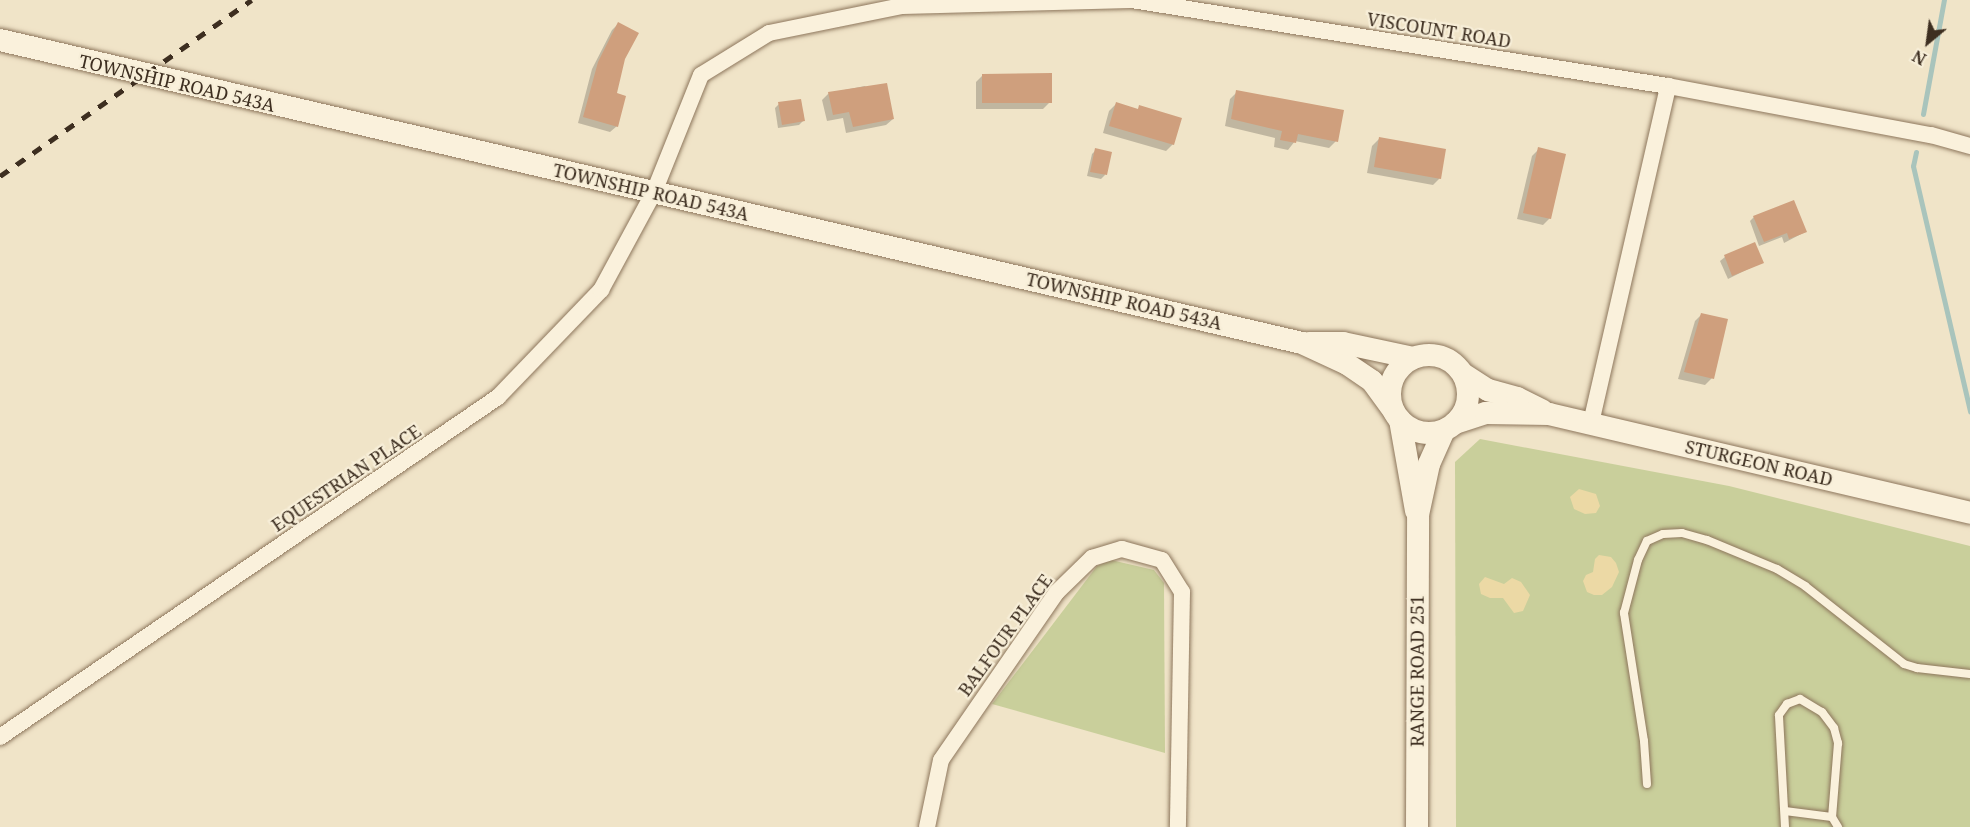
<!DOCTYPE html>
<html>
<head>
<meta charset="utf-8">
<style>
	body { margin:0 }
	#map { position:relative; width:1970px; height:827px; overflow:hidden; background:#f0e4c8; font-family:"Noto Serif",serif }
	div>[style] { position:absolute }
	.green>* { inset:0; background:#c9cf9b }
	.sand>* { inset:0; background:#ecd9a5 }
	.shadow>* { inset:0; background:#0003 }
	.stream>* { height:5px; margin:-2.5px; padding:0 2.5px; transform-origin:2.5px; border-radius:2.5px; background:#a9c4bc }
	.building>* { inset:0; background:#cf9f7d }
	.roads { filter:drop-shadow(0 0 2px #8d765c) drop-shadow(0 0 2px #8d765c) }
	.service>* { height:8px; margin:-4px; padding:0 4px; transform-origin:4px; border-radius:4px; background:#faf1dc }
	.minor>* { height:16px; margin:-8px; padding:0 8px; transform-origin:8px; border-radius:8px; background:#faf1dc }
	.secondary>* { height:22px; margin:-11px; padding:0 11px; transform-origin:11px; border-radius:11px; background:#faf1dc }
	.secondary>.ring { margin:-11px; padding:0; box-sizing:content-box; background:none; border:22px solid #faf1dc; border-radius:50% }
	.rail>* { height:4.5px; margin-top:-2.25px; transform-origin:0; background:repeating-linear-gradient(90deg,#3d2e20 0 10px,transparent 0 20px) }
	span { translate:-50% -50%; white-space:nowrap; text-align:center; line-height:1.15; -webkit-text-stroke:4.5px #f7eed8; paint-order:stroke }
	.street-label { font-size:18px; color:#3d2e20 }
	.north { position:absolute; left:1898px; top:12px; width:60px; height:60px; -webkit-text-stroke:4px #f7eed8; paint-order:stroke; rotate:209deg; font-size:16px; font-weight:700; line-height:24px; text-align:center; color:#3d2e20 }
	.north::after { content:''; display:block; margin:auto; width:21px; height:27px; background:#3d2e20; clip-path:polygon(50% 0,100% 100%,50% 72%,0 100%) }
</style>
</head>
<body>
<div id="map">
	<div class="green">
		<i style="clip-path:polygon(1480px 439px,1729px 486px,1970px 546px,1970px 827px,1456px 827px,1455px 462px)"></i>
		<i style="clip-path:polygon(1111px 560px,1154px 570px,1164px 583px,1165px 753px,992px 704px,1097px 566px)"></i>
	</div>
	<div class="sand">
		<i style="clip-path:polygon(1579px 489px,1596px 494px,1600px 506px,1596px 513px,1585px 514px,1574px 509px,1570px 497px)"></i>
		<i style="clip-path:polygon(1599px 555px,1611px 557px,1616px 563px,1619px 572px,1612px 587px,1602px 595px,1594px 595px,1587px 592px,1583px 581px,1586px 575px,1593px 572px,1595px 559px)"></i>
		<i style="clip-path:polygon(1485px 577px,1504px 584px,1512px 578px,1521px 582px,1530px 595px,1523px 611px,1514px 613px,1503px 598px,1490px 598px,1481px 594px,1479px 584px)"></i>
	</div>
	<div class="shadow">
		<i style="clip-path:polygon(618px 24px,624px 59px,615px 94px,617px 126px,610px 132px,578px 123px,592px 69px,612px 30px)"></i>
		<i style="clip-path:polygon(983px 75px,1050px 102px,1043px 109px,976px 109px,976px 82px)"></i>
		<i style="clip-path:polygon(865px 86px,893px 119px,886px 125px,846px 133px,843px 118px,827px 121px,822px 100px,829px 93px)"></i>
		<i style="clip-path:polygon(1237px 92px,1336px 141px,1329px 148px,1295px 141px,1288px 150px,1274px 147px,1275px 138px,1225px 126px,1230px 99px)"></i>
		<i style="clip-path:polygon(779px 104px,803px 121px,799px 125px,778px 128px,775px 108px)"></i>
		<i style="clip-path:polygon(1116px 104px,1137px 110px,1140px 107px,1173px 144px,1166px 151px,1103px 133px,1109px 111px)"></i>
		<i style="clip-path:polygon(1379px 139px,1440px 178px,1433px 185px,1367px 173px,1372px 146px)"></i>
		<i style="clip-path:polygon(1539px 149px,1550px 218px,1543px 225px,1517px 219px,1532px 156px)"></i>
		<i style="clip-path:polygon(1096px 150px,1105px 175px,1101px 179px,1087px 176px,1092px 154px)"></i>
		<i style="clip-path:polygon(1754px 217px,1805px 232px,1784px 243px,1782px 237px,1759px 246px,1750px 221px)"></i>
		<i style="clip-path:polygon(1725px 257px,1762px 262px,1728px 279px,1720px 261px)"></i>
		<i style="clip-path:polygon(1702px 314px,1712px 378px,1705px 385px,1678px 379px,1695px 321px)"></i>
	</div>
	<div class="stream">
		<i style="left:1923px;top:114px;width:116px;rotate:-79.6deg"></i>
		<i style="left:1916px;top:152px;width:14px;rotate:102deg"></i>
		<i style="left:1913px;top:166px;width:252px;rotate:76.9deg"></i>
	</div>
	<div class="building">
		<i style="clip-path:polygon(618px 22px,639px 33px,625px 59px,617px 93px,626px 96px,618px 127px,583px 117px,598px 62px)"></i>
		<i style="clip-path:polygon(1052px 73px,1052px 103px,982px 103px,982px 74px)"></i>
		<i style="clip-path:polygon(887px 83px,894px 119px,853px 127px,849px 112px,833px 115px,828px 92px)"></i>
		<i style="clip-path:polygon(1236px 90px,1344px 110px,1338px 142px,1298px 134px,1296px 143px,1280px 140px,1282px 131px,1231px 119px)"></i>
		<i style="clip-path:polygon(801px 99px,805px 121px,782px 125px,778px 102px)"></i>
		<i style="clip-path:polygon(1116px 102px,1138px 109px,1139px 105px,1182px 118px,1174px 145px,1109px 126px)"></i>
		<i style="clip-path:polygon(1379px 137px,1446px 149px,1441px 179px,1374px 167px)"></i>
		<i style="clip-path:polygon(1538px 147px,1566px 154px,1551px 219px,1523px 213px)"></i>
		<i style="clip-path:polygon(1095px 148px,1112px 152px,1107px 175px,1090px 172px)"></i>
		<i style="clip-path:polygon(1794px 200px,1807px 232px,1789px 239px,1787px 233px,1764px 242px,1753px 216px)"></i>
		<i style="clip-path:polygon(1755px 242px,1764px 263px,1732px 276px,1724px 255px)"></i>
		<i style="clip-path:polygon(1701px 313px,1728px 319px,1714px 379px,1684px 372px)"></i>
	</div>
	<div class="roads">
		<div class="service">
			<i style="left:1647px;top:784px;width:43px;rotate:-94deg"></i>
			<i style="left:1644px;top:741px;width:130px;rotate:-98.9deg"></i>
			<i style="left:1624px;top:613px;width:55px;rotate:-75.2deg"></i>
			<i style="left:1638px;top:560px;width:21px;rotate:-65deg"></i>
			<i style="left:1647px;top:541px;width:17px;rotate:-24deg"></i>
			<i style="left:1663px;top:534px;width:19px;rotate:-3deg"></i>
			<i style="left:1682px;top:533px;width:26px;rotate:16deg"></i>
			<i style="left:1707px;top:540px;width:76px;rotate:22.5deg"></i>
			<i style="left:1777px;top:569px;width:33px;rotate:31deg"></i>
			<i style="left:1805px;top:586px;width:126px;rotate:38.2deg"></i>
			<i style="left:1904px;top:664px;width:14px;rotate:17deg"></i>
			<i style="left:1917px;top:668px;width:53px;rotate:6.5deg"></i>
			<i style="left:1785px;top:811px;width:47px;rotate:7.3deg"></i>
			<i style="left:1785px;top:827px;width:112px;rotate:-93.1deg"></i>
			<i style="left:1779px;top:715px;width:14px;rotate:-54deg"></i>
			<i style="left:1787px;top:704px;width:14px;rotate:-21deg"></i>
			<i style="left:1800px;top:699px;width:26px;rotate:31deg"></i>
			<i style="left:1822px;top:712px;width:20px;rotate:53deg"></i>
			<i style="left:1834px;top:728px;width:16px;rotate:75deg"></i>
			<i style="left:1838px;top:743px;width:74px;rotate:94.6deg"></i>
			<i style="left:1832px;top:817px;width:12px;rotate:59deg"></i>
		</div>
		<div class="minor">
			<i style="left:1132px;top:0;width:543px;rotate:9.12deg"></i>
			<i style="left:1668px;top:86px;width:268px;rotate:10.6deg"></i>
			<i style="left:1931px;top:135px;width:41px;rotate:15.8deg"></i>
			<i style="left:1591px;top:423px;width:346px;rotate:-77.1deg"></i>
			<i style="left:0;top:737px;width:603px;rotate:-34.32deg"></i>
			<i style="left:498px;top:397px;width:149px;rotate:-46.1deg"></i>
			<i style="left:601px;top:290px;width:111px;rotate:-61.6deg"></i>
			<i style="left:654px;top:192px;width:126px;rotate:-68.1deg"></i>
			<i style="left:701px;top:75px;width:80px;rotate:-31.7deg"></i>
			<i style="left:769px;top:33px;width:136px;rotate:-11.5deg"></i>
			<i style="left:902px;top:6px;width:228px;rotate:-1.5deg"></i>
			<i style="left:927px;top:827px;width:68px;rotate:-78.2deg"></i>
			<i style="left:941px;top:760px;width:204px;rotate:-55.4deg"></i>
			<i style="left:1057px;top:592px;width:49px;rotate:-44.2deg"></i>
			<i style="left:1092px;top:558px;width:31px;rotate:-17deg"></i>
			<i style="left:1122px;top:549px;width:41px;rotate:15.4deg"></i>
			<i style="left:1162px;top:560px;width:38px;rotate:58deg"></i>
			<i style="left:1182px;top:592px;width:235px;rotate:91deg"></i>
		</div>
		<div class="secondary">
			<i style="left:0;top:40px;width:1337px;rotate:13.1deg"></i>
			<i style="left:1302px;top:343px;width:50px;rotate:25deg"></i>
			<i style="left:1347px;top:364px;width:30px;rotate:34deg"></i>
			<i style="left:1372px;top:381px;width:36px;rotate:54deg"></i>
			<i style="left:1309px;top:343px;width:34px"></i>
			<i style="left:1343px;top:343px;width:72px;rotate:12.1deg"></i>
			<i class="ring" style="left:1390px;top:355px;width:56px;height:56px"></i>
			<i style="left:1463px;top:374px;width:30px;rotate:33deg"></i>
			<i style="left:1488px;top:390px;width:30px;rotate:15deg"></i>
			<i style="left:1517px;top:398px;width:28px;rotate:26deg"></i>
			<i style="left:1400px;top:420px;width:92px;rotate:80deg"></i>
			<i style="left:1455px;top:423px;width:33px;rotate:-18deg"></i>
			<i style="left:1486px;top:413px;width:63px;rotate:0.9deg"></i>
			<i style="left:1549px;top:414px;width:432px;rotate:13.2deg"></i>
			<i style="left:1417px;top:827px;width:312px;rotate:-89.8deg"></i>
			<i style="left:1418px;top:515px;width:52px;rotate:-77.8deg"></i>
			<i style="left:1429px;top:464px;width:37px;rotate:-66deg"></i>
		</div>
	</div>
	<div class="rail">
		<i style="left:0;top:176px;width:307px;rotate:-35deg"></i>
	</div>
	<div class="street-label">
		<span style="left:1439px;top:30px;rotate:9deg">VISCOUNT ROAD</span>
		<span style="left:177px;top:83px;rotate:13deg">TOWNSHIP ROAD 543A</span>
		<span style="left:651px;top:192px;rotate:13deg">TOWNSHIP ROAD 543A</span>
		<span style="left:1124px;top:301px;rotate:13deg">TOWNSHIP ROAD 543A</span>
		<span style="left:1759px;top:463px;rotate:13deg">STURGEON ROAD</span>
		<span style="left:346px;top:478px;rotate:-34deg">EQUESTRIAN PLACE</span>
		<span style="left:1005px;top:635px;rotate:-54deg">BALFOUR PLACE</span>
		<span style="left:1417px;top:671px;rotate:-90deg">RANGE ROAD 251</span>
	</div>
	<div class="north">N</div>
</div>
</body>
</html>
